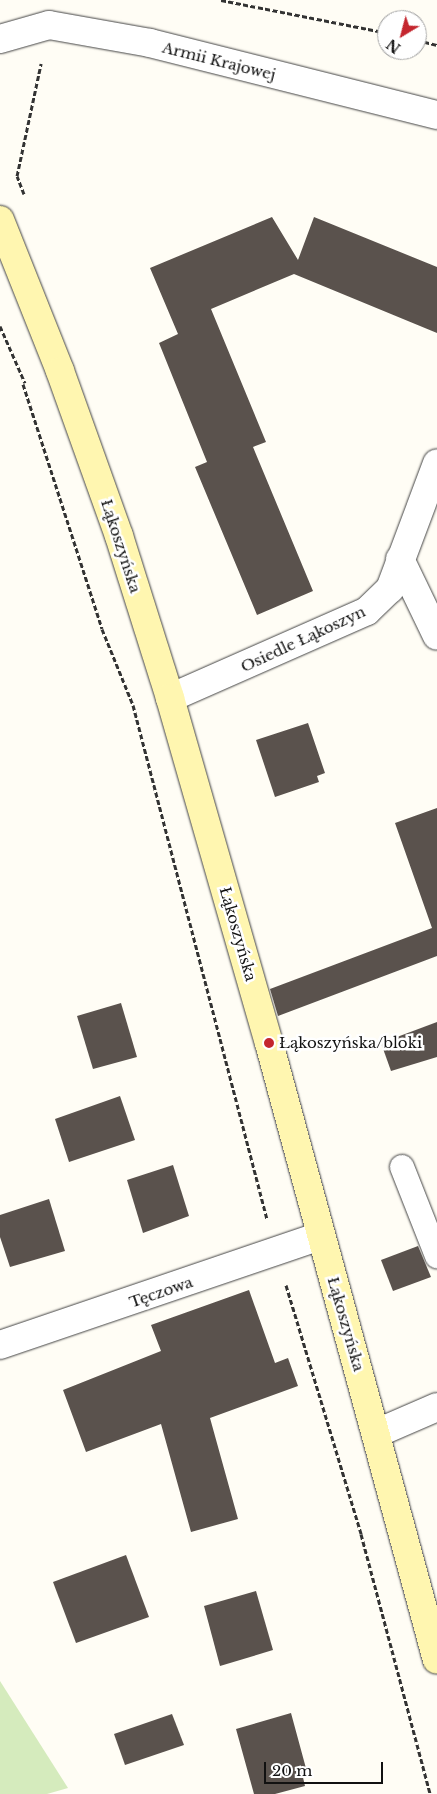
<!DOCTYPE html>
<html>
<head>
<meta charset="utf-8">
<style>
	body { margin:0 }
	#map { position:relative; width:437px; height:1794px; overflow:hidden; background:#fffdf5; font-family:"Libre Baskerville",serif }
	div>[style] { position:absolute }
	.green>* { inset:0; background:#d5ebbd }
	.building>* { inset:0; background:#5a524d }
	.path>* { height:3px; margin-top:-1.5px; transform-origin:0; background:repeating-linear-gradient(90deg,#333 0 5px,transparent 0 7.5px) }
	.roads { filter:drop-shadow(0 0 1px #444) drop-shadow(0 0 1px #444) }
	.lane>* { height:24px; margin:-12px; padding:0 12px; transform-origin:12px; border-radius:12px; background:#fff }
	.street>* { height:28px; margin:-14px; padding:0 14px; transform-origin:14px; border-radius:14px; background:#fff }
	.secondary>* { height:28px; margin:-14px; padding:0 14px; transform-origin:14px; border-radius:14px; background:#fff6b0 }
	.dots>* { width:14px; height:14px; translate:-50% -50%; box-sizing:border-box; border:2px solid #fff; border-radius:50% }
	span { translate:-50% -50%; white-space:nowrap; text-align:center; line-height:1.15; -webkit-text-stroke:5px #fff; paint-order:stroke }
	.street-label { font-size:15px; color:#111 }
	.poi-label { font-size:15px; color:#111 }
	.left { translate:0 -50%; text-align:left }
	.north { position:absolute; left:377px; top:10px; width:50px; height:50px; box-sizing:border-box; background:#fff; border:1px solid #a0a0a0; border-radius:50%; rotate:217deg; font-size:14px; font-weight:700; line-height:20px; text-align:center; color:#111 }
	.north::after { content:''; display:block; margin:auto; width:18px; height:22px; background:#c4262e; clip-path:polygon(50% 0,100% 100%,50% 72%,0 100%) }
	.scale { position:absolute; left:264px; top:1762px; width:119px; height:22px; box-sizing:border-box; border:2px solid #111; border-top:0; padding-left:6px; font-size:15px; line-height:18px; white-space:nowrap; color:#111; -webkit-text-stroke:4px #fff; paint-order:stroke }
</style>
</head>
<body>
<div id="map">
	<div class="green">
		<i style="clip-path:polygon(0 1681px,68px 1788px,47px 1794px,0 1794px)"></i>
	</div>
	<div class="building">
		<i style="clip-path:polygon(272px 217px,298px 260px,314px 217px,437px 267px,437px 333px,294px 274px,211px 309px,266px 442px,253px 447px,313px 591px,257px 615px,195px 467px,207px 462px,159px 343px,178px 334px,150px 268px)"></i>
		<i style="clip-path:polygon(308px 723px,325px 773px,317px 776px,319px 782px,275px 797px,256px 740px)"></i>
		<i style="clip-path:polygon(437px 808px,437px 956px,278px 1016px,270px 989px,432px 928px,395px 823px)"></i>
		<i style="clip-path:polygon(121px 1003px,137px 1057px,93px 1069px,77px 1016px)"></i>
		<i style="clip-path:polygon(437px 1022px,437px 1057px,391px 1071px,381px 1043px)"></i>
		<i style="clip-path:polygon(120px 1096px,135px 1140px,69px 1162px,55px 1119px)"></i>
		<i style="clip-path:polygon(173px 1165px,189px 1216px,143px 1233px,127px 1180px)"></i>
		<i style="clip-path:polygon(49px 1199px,65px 1251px,10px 1267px,0 1237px,0 1215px)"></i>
		<i style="clip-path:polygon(418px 1246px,431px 1277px,393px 1291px,381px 1260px)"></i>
		<i style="clip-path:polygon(249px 1290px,275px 1363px,288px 1358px,298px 1386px,210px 1418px,238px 1519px,191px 1532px,161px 1424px,86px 1452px,63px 1390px,161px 1351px,151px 1325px)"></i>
		<i style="clip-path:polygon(126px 1555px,149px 1617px,76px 1643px,53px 1582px)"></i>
		<i style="clip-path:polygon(256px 1591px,273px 1650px,220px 1666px,204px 1606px)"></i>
		<i style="clip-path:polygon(291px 1713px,307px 1772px,302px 1773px,305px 1786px,275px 1794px,254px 1794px,236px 1729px)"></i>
		<i style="clip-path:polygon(172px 1714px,184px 1745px,125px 1765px,114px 1734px)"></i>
	</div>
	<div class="path">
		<i style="left:221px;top:0;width:169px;rotate:11.2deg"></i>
		<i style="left:417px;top:40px;width:21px;rotate:14deg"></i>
		<i style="left:24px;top:194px;width:19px;rotate:-111deg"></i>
		<i style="left:17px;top:176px;width:115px;rotate:-77.9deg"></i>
		<i style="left:0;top:326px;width:62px;rotate:66.3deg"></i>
		<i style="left:23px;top:384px;width:257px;rotate:72.1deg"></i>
		<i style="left:102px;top:629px;width:82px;rotate:67.8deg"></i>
		<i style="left:133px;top:705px;width:531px;rotate:75.39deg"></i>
		<i style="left:286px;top:1285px;width:260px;rotate:73.2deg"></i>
		<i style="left:361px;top:1534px;width:269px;rotate:75.1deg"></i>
	</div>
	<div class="roads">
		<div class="lane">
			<i style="left:402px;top:1167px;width:96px;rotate:68.5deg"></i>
		</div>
		<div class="street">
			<i style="left:0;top:39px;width:51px;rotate:-15.9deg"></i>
			<i style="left:49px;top:25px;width:103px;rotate:10.1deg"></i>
			<i style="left:150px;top:43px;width:296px;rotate:14.1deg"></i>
			<i style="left:400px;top:559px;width:85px;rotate:64.3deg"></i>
			<i style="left:170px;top:698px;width:215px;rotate:-23.8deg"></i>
			<i style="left:367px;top:611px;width:32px;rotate:-44deg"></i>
			<i style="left:390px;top:589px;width:134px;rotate:-69.5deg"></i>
			<i style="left:0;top:1345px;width:339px;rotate:-18.8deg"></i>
			<i style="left:377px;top:1433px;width:65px;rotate:-23.4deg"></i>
		</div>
		<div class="secondary">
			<i style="left:0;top:220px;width:162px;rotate:68.3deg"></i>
			<i style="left:60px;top:371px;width:175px;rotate:70.3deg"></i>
			<i style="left:119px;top:536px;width:170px;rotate:72.5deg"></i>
			<i style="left:170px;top:698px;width:359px;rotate:74deg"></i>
			<i style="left:269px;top:1043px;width:639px;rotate:74.77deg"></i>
		</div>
	</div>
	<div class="dots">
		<i style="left:269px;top:1043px;background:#c4262e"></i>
	</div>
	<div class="street-label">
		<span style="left:219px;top:61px;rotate:14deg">Armii Krajowej</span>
		<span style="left:121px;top:546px;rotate:72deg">Łąkoszyńska</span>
		<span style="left:303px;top:639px;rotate:-25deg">Osiedle Łąkoszyn</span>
		<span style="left:238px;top:934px;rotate:74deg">Łąkoszyńska</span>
		<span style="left:161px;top:1292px;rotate:-19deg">Tęczowa</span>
		<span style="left:346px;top:1324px;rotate:74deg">Łąkoszyńska</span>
	</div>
	<div class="poi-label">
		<span class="left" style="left:279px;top:1043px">Łąkoszyńska/bloki</span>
	</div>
	<div class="north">N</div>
	<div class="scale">20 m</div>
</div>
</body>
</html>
